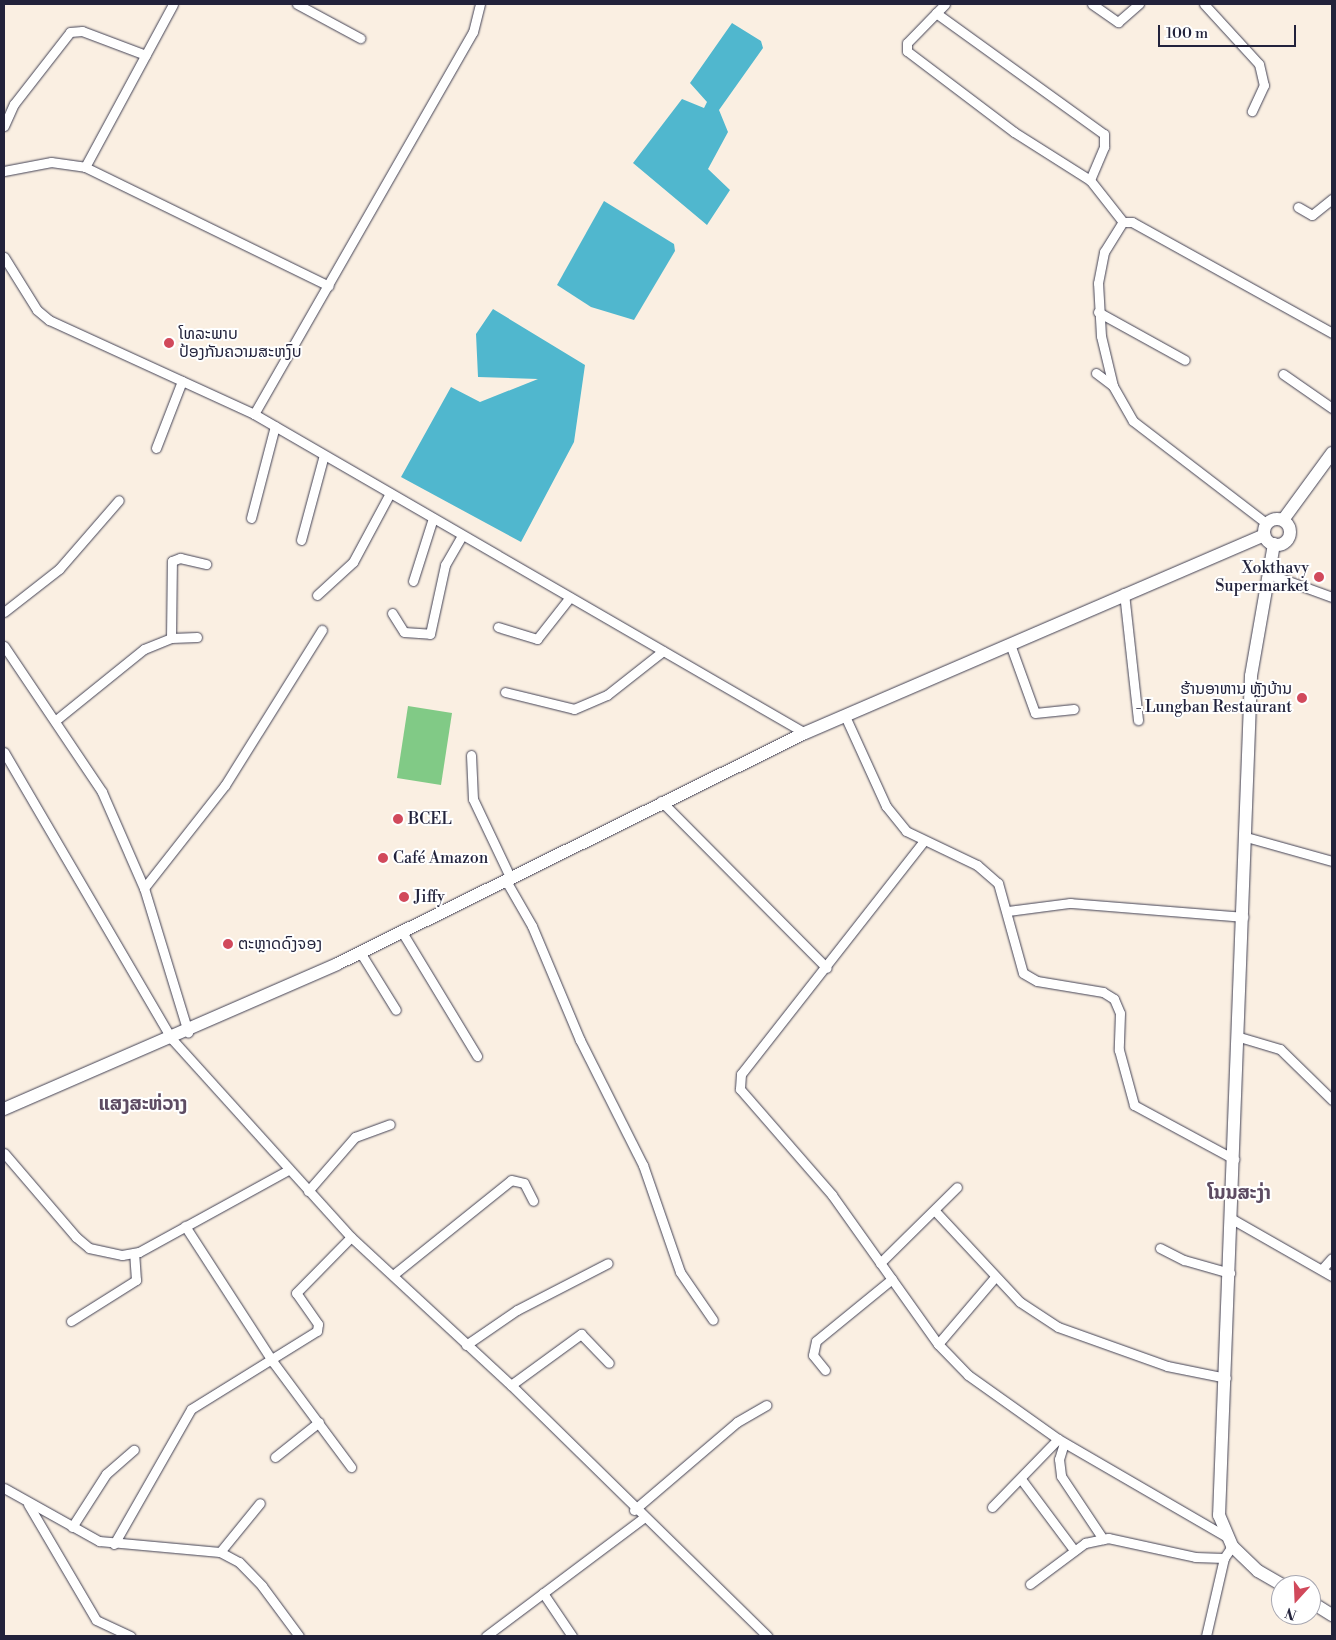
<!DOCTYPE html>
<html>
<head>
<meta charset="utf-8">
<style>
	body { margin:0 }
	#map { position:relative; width:1336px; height:1640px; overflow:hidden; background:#faefe2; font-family:"Libre Bodoni","Noto Sans Lao",serif }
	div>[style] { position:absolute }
	.green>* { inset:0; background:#81ca86 }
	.water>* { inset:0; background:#50b7ce }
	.roads { filter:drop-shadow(0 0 1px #424154) drop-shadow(0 0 1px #424154) }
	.street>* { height:9px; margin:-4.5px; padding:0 4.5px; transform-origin:4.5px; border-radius:4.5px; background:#fff }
	.secondary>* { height:12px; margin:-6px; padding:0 6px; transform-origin:6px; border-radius:6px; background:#fff }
	.secondary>.ring { margin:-6px; padding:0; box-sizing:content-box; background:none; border:12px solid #fff; border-radius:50% }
	.dots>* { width:14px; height:14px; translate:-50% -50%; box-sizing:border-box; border:2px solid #fff; border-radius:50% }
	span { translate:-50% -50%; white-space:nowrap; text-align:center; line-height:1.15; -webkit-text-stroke:4px #fff; paint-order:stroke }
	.poi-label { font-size:16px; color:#22223b }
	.left { translate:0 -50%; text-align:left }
	.right { translate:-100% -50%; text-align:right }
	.quarter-label { font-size:19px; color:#5e4c63; font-weight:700 }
	.frame { position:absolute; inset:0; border:5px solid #22223b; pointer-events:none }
	.north { position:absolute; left:1271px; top:1575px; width:50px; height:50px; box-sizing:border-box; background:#fff; border:1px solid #a7a7b1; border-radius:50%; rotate:200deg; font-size:14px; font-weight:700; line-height:20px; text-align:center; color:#22223b }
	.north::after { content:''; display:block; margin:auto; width:18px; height:22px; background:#d1495b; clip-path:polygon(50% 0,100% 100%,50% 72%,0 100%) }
	.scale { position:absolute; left:1158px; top:25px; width:138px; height:22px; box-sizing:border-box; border:2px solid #22223b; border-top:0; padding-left:6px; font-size:15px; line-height:18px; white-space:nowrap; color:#22223b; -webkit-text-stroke:4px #fff; paint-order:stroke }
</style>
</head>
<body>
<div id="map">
	<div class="green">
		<i style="clip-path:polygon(408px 706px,452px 713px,441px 785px,397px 778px)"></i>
	</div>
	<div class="water">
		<i style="clip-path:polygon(732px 23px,761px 41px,763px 48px,719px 110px,728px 132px,708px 169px,730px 190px,707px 225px,633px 163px,682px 99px,704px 108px,707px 102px,690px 83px)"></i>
		<i style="clip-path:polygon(604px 201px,674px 244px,675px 251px,634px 320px,591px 307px,557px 285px)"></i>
		<i style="clip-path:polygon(493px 309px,585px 365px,574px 442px,521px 542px,401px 477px,451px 387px,480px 402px,538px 379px,478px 377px,476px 334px)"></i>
	</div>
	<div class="roads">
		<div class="street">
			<i style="left:297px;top:4px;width:72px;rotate:28.4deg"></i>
			<i style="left:945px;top:4px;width:54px;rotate:134.3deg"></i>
			<i style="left:907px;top:43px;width:8px;rotate:90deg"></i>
			<i style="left:907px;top:51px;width:134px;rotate:37.1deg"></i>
			<i style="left:1014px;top:132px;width:90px;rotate:32.3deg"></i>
			<i style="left:1090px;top:180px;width:53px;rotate:51.8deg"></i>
			<i style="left:1092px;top:4px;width:32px;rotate:35deg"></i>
			<i style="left:1118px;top:22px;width:28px;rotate:-41deg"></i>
			<i style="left:1204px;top:4px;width:81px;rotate:47.5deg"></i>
			<i style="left:1259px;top:64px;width:22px;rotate:77deg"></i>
			<i style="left:1264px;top:85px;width:29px;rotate:115deg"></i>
			<i style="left:936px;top:13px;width:207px;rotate:35.8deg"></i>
			<i style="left:1104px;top:134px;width:13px;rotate:90deg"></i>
			<i style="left:1104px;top:147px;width:36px;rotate:113deg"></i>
			<i style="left:4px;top:126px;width:24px;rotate:-66deg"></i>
			<i style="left:14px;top:104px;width:91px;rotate:-52.1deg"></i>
			<i style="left:70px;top:32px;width:12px;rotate:-5deg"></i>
			<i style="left:82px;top:31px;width:68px;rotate:20.6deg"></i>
			<i style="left:85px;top:167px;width:185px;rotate:-61.6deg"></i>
			<i style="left:4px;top:171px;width:48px;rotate:-10.8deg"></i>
			<i style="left:51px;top:162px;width:34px;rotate:8deg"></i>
			<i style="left:85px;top:167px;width:271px;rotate:26deg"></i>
			<i style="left:1298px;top:207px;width:16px;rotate:30deg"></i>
			<i style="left:1312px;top:215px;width:26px;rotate:-39deg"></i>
			<i style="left:4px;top:257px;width:62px;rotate:58.1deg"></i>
			<i style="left:37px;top:310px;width:16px;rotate:40deg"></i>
			<i style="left:49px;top:320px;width:226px;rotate:24.6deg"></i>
			<i style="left:254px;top:414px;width:637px;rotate:30.07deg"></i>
			<i style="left:1098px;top:312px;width:99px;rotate:28.9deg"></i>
			<i style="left:1096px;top:373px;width:21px;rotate:37deg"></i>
			<i style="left:1113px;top:386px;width:40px;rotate:60.3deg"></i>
			<i style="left:1133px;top:421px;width:168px;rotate:37.5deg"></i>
			<i style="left:1283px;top:374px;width:60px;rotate:34.8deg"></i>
			<i style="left:1113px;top:386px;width:51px;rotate:-103.5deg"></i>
			<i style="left:1101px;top:336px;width:53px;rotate:-93.2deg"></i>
			<i style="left:1098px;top:283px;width:32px;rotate:-79deg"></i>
			<i style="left:1104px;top:252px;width:36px;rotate:-58deg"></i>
			<i style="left:1123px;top:222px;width:9px"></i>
			<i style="left:1132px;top:222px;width:229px;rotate:29deg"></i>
			<i style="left:254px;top:414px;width:440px;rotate:-60.2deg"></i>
			<i style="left:473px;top:32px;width:29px;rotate:-76deg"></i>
			<i style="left:156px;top:448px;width:72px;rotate:-68.8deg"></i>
			<i style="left:251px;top:518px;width:95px;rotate:-75.4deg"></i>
			<i style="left:301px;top:540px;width:88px;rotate:-74.9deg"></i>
			<i style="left:1269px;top:574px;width:67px;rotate:20.1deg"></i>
			<i style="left:413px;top:581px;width:66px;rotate:-72.4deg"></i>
			<i style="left:1124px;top:593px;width:128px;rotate:83.7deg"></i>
			<i style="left:317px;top:595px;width:49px;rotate:-42.5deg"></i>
			<i style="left:353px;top:562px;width:78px;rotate:-61.8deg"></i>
			<i style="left:4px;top:612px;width:70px;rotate:-38deg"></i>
			<i style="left:59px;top:569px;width:91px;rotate:-49deg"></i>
			<i style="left:392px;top:613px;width:22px;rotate:58deg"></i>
			<i style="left:404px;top:632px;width:26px;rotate:4deg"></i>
			<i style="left:430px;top:634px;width:71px;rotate:-77.7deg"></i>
			<i style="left:445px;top:565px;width:34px;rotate:-60deg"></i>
			<i style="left:498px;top:627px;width:41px;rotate:17.1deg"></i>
			<i style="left:537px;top:639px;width:53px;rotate:-51.8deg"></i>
			<i style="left:171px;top:638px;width:77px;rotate:-89.3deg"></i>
			<i style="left:172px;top:561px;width:9px;rotate:-21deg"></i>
			<i style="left:180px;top:558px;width:27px;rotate:13deg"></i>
			<i style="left:1010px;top:644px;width:73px;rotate:70.1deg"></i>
			<i style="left:1035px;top:713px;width:39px;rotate:-6deg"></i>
			<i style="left:4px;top:646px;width:176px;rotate:56.1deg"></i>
			<i style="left:102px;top:792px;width:105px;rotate:66.4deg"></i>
			<i style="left:144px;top:888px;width:151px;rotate:73deg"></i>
			<i style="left:505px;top:692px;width:71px;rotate:13.8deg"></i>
			<i style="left:574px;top:709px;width:36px;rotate:-23deg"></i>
			<i style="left:607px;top:695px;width:71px;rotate:-38.2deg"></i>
			<i style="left:845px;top:716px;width:99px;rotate:65.5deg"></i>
			<i style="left:886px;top:806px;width:32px;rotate:51deg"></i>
			<i style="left:906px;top:831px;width:79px;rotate:25.6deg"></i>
			<i style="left:977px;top:865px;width:28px;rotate:41deg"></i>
			<i style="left:998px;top:883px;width:93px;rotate:74.5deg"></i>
			<i style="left:1023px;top:973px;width:16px;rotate:30deg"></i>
			<i style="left:1037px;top:981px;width:67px;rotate:9.5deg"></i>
			<i style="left:1103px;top:992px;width:13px;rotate:32deg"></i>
			<i style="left:1114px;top:999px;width:15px;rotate:67deg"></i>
			<i style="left:1120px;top:1013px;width:37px;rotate:92deg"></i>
			<i style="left:1119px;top:1050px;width:57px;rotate:74.7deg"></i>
			<i style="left:1134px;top:1105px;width:114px;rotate:28.4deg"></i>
			<i style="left:56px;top:720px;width:113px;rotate:-38.9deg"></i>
			<i style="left:144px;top:649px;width:29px;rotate:-22deg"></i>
			<i style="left:171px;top:638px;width:26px;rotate:-2deg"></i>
			<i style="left:4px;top:752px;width:333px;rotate:59.7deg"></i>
			<i style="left:172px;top:1039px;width:267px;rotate:47.9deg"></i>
			<i style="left:351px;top:1237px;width:218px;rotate:42.8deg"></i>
			<i style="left:511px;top:1385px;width:359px;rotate:44.4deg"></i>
			<i style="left:471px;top:755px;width:44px;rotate:87.4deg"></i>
			<i style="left:473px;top:799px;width:86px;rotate:64.6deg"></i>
			<i style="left:661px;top:801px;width:235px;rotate:45.2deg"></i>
			<i style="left:1246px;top:837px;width:89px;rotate:15.6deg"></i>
			<i style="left:923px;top:842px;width:295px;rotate:128.1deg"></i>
			<i style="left:741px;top:1074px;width:15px;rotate:94deg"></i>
			<i style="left:740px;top:1089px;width:140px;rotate:49deg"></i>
			<i style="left:832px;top:1195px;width:183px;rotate:54.6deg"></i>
			<i style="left:938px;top:1344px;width:43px;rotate:45.9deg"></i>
			<i style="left:968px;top:1375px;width:110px;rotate:35.4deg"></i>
			<i style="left:1058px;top:1439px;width:195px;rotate:30.1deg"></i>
			<i style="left:505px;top:879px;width:54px;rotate:60.1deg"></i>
			<i style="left:532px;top:926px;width:124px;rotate:67.2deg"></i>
			<i style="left:580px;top:1040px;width:140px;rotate:63.3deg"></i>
			<i style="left:643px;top:1165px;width:113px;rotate:70.9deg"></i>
			<i style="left:680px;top:1272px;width:58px;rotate:55.5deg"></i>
			<i style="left:144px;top:888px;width:131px;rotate:-51.8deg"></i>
			<i style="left:225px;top:785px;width:183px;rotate:-58deg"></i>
			<i style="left:1008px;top:911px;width:63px;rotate:-7.4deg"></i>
			<i style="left:1070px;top:903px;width:174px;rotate:4.6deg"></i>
			<i style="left:402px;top:932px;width:145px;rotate:58.8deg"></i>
			<i style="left:360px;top:952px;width:68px;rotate:58.2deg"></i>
			<i style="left:1236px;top:1036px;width:46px;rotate:16.5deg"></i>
			<i style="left:1280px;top:1049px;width:73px;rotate:44.4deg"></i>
			<i style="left:4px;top:1153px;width:111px;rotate:49.4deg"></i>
			<i style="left:76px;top:1237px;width:17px;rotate:40deg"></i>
			<i style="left:89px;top:1248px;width:34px;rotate:12deg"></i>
			<i style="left:122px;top:1255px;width:17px;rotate:-10deg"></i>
			<i style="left:139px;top:1252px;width:170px;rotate:-28.8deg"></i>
			<i style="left:308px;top:1191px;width:72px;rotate:-49deg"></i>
			<i style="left:355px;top:1137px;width:37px;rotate:-20deg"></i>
			<i style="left:936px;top:1212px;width:123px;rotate:47deg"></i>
			<i style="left:1020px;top:1302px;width:45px;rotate:33.3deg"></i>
			<i style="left:1058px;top:1327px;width:116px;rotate:19.7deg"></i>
			<i style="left:1167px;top:1366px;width:60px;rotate:11.5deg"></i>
			<i style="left:1232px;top:1219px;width:115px;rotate:29.7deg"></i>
			<i style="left:185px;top:1226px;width:162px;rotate:57.1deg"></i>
			<i style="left:273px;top:1362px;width:131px;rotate:53.4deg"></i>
			<i style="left:1160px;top:1248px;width:27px;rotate:27deg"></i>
			<i style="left:1184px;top:1260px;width:48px;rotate:15.8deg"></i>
			<i style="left:880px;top:1263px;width:108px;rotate:-44.6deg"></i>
			<i style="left:1323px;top:1268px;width:13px;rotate:-48deg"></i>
			<i style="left:393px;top:1275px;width:151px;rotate:-38.8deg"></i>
			<i style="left:511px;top:1180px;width:13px;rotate:13deg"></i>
			<i style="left:524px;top:1183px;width:20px;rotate:63deg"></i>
			<i style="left:71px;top:1321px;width:77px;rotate:-32.2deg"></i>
			<i style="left:136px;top:1280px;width:27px;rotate:-94deg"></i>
			<i style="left:938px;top:1344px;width:88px;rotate:-49.6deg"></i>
			<i style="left:466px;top:1345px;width:62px;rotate:-34.5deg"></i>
			<i style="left:517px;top:1310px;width:102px;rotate:-27.3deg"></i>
			<i style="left:825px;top:1370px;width:19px;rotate:-129deg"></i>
			<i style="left:813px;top:1355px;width:14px;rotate:-78deg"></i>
			<i style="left:816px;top:1341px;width:98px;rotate:-39.2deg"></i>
			<i style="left:511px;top:1385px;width:87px;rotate:-36.1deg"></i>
			<i style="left:581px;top:1334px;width:40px;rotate:46deg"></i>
			<i style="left:1064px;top:1443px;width:17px;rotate:107deg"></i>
			<i style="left:1059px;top:1459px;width:17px;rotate:83deg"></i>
			<i style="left:1061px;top:1476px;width:76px;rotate:56.3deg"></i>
			<i style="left:275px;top:1457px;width:56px;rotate:-38.5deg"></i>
			<i style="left:1021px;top:1479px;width:89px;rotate:53.3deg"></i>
			<i style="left:4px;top:1488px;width:109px;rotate:29.2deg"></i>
			<i style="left:99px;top:1541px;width:121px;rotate:5.2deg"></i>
			<i style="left:220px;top:1552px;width:21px;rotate:28deg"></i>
			<i style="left:239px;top:1562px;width:33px;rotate:46deg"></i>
			<i style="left:262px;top:1586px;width:62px;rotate:53.5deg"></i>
			<i style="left:28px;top:1504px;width:134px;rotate:59.6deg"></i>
			<i style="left:96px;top:1620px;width:38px;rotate:25deg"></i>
			<i style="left:992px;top:1507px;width:95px;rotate:-45.9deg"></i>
			<i style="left:634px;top:1510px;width:135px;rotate:-40.5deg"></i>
			<i style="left:737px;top:1422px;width:34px;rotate:-30deg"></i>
			<i style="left:72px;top:1527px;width:63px;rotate:-57.3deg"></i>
			<i style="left:106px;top:1474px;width:37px;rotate:-41deg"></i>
			<i style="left:114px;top:1544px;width:155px;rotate:-60.3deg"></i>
			<i style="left:191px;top:1409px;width:148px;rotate:-31.8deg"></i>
			<i style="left:317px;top:1331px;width:7px;rotate:-82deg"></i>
			<i style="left:318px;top:1324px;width:38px;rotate:-125deg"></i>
			<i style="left:296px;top:1293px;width:78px;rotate:-45.5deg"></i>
			<i style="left:220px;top:1552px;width:63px;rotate:-50.8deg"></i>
			<i style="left:1030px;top:1584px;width:69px;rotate:-36.7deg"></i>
			<i style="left:1085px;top:1543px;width:24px;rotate:-12deg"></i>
			<i style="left:1108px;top:1538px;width:89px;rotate:12.3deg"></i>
			<i style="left:1195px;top:1557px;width:29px;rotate:2deg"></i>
			<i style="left:543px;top:1593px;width:52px;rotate:56deg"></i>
			<i style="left:486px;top:1636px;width:196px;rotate:-36.9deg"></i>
			<i style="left:1206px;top:1636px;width:80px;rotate:-77deg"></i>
			<i style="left:1224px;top:1558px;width:14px;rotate:-56deg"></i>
		</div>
		<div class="secondary">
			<i class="ring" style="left:1264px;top:519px;width:14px;height:14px"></i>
			<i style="left:1283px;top:520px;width:83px;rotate:-53.8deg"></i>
			<i style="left:1274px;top:544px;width:134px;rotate:99.9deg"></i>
			<i style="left:1251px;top:676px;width:840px;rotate:92.18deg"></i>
			<i style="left:1219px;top:1515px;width:34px;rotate:67deg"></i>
			<i style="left:1232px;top:1546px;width:36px;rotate:44deg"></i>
			<i style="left:1258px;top:1571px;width:28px;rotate:30deg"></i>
			<i style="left:4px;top:1109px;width:363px;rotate:-23.5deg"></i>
			<i style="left:337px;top:964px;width:522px;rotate:-26.27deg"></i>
			<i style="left:805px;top:733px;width:500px;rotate:-23.3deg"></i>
			<i style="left:1311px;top:1602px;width:25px;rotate:32deg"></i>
		</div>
	</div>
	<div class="dots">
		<i style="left:169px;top:343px;background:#d1495b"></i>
		<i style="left:1319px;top:577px;background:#d1495b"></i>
		<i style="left:1302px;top:698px;background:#d1495b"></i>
		<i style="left:398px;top:819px;background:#d1495b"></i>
		<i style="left:383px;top:858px;background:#d1495b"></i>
		<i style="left:404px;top:897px;background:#d1495b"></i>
		<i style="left:228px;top:944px;background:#d1495b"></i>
	</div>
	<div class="poi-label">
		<span class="left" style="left:179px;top:343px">ໂທລະພາບ<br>ປ້ອງກັນຄວາມສະຫງົບ</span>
		<span class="right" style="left:1309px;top:577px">Xokthavy<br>Supermarket</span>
		<span class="right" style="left:1292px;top:698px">ຮ້ານອາຫານ ຫຼັງບ້ານ<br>- Lungban Restaurant</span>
		<span class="left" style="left:408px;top:819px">BCEL</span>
		<span class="left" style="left:393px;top:858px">Café Amazon</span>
		<span class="left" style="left:414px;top:897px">Jiffy</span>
		<span class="left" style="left:238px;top:944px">ຕະຫຼາດດົງຈອງ</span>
	</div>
	<div class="quarter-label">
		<span style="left:143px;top:1105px">ແສງສະຫ່ວາງ</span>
		<span style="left:1239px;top:1194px">ໂນນສະງ່າ</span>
	</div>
	<div class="frame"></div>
	<div class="north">N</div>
	<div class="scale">100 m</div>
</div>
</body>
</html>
